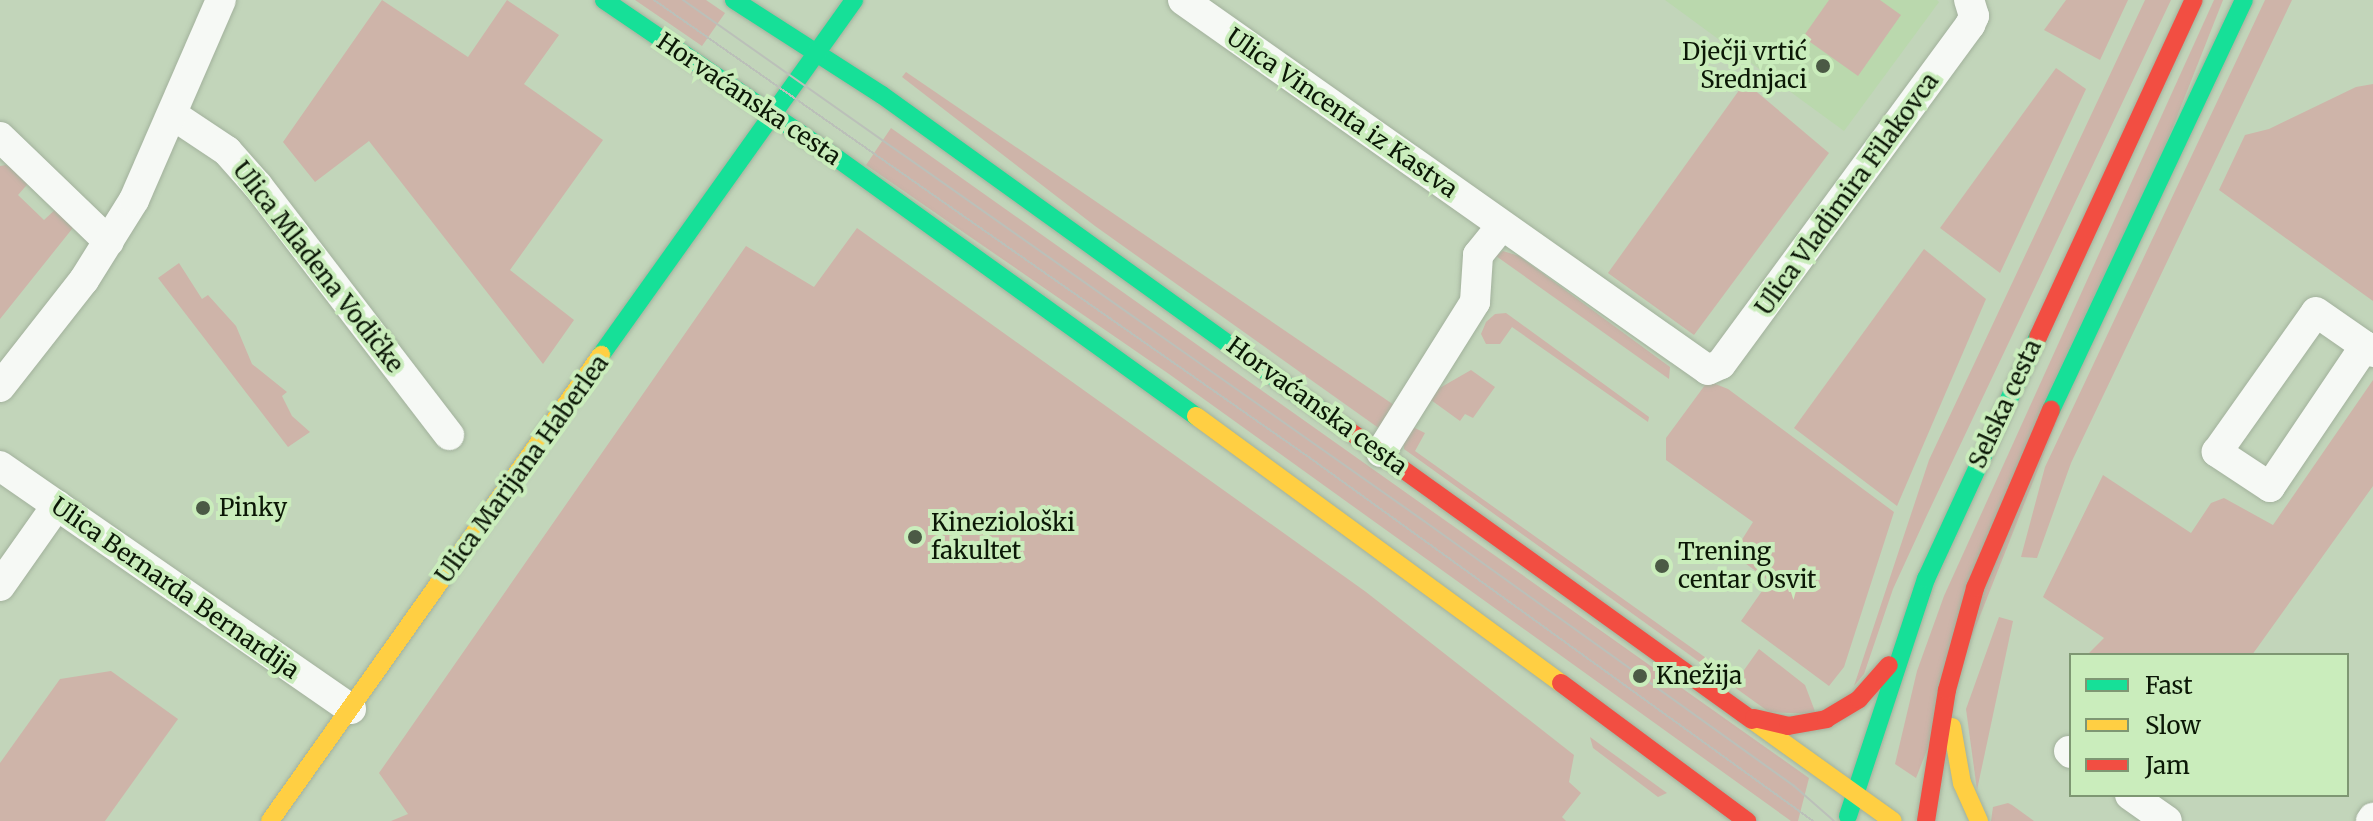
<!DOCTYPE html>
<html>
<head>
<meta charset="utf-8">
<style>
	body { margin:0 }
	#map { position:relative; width:2373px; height:821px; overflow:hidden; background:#c2d5ba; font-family:Merriweather,serif }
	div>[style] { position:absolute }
	.built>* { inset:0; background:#bad8ad }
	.green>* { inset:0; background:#ceb4a9 }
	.roads { filter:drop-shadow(0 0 2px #a2b19c) drop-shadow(0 0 2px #a2b19c) }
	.street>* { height:30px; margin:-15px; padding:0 15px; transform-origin:15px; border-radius:15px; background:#f6f9f5 }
	.fast>* { height:18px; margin:-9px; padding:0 9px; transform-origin:9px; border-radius:9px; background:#16e098 }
	.slow>* { height:18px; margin:-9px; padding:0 9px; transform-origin:9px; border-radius:9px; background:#ffcf43 }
	.jam>* { height:18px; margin:-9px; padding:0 9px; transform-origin:9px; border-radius:9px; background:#f24e42 }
	.tram>* { height:2px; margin:-1px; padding:0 1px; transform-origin:1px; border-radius:1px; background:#bbc0b9 }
	.dots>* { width:22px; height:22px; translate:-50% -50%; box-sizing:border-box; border:4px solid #caedbc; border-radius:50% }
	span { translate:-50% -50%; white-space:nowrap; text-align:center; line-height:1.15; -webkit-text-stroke:8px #caedbc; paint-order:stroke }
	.poi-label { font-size:24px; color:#0b1706 }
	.right { translate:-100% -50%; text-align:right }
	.left { translate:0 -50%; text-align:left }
	.street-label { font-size:24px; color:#0b1706 }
	.legend { position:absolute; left:2069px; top:653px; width:280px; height:144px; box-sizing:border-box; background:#caedbc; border:2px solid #7e9773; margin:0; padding:10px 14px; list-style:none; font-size:24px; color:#0b1706 }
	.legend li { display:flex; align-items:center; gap:16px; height:40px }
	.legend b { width:40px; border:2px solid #7e9773 }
</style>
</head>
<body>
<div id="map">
	<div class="built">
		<i style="clip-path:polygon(1665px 0,1937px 0,1939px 2px,1844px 131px)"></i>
	</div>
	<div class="green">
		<i style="clip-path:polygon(382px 0,468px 57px,507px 0,559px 35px,524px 84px,603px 140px,510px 270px,574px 320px,543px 364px,369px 141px,315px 182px,283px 142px)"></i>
		<i style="clip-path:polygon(635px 0,706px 0,725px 13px,702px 46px)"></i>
		<i style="clip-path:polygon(1829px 0,1880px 0,1901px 15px,1858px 76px,1803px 37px)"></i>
		<i style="clip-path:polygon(2066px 0,2128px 0,2100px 60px,2044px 30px)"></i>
		<i style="clip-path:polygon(2145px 0,2171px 0,1927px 515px,1893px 589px,1864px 674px,1854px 686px,1929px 460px)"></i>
		<i style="clip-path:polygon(2214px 0,2223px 0,1916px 778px,1895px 764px,1917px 671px,1944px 596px)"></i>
		<i style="clip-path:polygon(2265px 0,2292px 0,2071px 463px,2037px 558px,2021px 557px,2045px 467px)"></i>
		<i style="clip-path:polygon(2056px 68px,2086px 89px,2000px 273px,1940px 228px)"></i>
		<i style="clip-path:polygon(906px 72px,1394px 405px,1380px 429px,1095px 226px,902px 77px)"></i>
		<i style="clip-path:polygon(1745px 82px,1829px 153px,1694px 335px,1608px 273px)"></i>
		<i style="clip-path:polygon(2373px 84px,2373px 301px,2219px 190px,2245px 135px,2269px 129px,2356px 87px)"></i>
		<i style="clip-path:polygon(891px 128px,1809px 778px,1798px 821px,1791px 821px,1169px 374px,866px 165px)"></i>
		<i style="clip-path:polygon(6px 165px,32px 179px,18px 195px,44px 220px,59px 206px,76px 224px,0 319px,0 166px)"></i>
		<i style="clip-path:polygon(857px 228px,1366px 592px,1574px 755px,1569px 782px,1581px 793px,1562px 817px,1566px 821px,391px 821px,408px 814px,379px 773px,746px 246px,814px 287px)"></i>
		<i style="clip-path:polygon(1924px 249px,1986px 299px,1897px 506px,1794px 428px)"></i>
		<i style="clip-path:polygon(1503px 251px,1519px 256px,1670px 367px,1669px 379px,1496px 256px)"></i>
		<i style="clip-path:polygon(179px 263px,202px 299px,208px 295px,236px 326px,252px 364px,287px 392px,282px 396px,292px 416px,310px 432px,288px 447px,158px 278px)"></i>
		<i style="clip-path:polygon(1506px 313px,1649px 417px,1648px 422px,1512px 327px,1500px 344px,1486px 344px,1481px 334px,1486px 322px,1495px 314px)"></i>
		<i style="clip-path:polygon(1471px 370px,1495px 387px,1473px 418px,1465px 414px,1460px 421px,1431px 400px,1438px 389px)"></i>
		<i style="clip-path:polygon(2373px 380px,2373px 486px,2252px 655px,2087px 655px,2104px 638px,2043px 597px,2103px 475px,2191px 533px,2211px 503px,2224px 498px,2273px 525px)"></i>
		<i style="clip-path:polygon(1708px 381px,1728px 389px,1894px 512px,1844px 667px,1829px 686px,1741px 621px,1769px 581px,1733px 554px,1753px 522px,1666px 460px,1666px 438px)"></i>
		<i style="clip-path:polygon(1411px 426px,1425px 433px,1415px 451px,1737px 680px,1759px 649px,1805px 685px,1816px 714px,1769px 712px,1404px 449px,1403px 435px)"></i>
		<i style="clip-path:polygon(1999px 617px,2013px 621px,1977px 790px,1966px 709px)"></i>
		<i style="clip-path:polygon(111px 671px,178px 719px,105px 821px,0 821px,0 763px,60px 679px)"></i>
		<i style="clip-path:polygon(1590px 737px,1667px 793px,1658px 797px,1593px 748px)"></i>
		<i style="clip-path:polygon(2008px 803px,2012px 805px,2034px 821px,1991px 821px,1993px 807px)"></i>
	</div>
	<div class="roads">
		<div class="street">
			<i style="left:1183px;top:0;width:642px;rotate:35.17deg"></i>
			<i style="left:1708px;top:370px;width:14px;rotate:-25deg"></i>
			<i style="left:1721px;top:364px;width:421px;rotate:-53.7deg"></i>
			<i style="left:1970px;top:25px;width:10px;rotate:-66deg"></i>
			<i style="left:1974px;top:16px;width:17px;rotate:-107deg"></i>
			<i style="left:173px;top:115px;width:65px;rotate:33.7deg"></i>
			<i style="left:227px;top:151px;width:47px;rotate:48.5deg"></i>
			<i style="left:258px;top:186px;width:314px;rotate:52.5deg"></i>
			<i style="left:0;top:137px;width:151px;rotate:43.9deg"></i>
			<i style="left:2365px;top:346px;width:170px;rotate:124deg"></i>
			<i style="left:2270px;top:487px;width:64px;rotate:-146.6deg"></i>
			<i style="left:2217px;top:452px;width:171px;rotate:-54.7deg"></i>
			<i style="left:2316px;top:312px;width:60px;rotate:34.8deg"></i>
			<i style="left:2365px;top:346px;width:10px;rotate:37deg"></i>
			<i style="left:0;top:387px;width:136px;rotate:-51.9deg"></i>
			<i style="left:84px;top:280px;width:94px;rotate:-58deg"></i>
			<i style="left:134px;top:200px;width:218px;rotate:-66.5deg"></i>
			<i style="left:1381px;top:452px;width:177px;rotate:-57.9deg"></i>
			<i style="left:1475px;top:302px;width:47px;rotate:-86.3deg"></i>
			<i style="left:1478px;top:255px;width:38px;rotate:-51deg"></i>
			<i style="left:0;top:466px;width:427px;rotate:34.7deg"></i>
			<i style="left:0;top:586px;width:99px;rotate:-54.9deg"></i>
			<i style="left:2069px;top:751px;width:3px;rotate:45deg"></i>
			<i style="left:2130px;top:795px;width:45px;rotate:35.1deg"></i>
			<i style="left:2371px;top:821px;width:4px;rotate:-56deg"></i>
		</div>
		<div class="fast">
			<i style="left:604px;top:0;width:283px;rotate:34.2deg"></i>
			<i style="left:838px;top:159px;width:441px;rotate:35.7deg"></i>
			<i style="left:734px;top:0;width:176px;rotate:32.7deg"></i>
			<i style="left:882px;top:95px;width:543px;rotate:35.71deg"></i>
			<i style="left:601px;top:355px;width:436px;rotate:-54.5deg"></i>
			<i style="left:2051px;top:410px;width:453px;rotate:-64.8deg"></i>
			<i style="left:1848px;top:816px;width:250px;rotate:-71.8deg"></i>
			<i style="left:1926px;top:579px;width:267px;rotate:-65.2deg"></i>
		</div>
		<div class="slow">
			<i style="left:1196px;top:416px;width:452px;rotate:36.2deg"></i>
			<i style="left:1752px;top:720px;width:173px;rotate:35.6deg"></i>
			<i style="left:1952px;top:727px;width:57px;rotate:79.9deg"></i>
			<i style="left:1962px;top:783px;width:42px;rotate:65.9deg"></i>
			<i style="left:270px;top:821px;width:572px;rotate:-54.61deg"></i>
		</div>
		<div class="jam">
			<i style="left:2038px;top:337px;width:371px;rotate:-65.2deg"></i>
			<i style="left:1323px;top:412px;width:528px;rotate:35.68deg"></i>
			<i style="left:1561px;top:683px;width:232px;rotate:36.6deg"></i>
			<i style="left:1754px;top:718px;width:35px;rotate:13deg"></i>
			<i style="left:1788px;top:726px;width:39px;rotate:-10deg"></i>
			<i style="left:1826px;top:719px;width:39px;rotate:-31deg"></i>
			<i style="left:1859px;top:699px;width:45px;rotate:-48.6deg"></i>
			<i style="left:1926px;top:821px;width:133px;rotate:-80.9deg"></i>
			<i style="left:1947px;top:690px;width:106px;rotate:-74.6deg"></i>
			<i style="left:1975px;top:588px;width:194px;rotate:-66.9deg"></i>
		</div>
	</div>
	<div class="tram">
		<i style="left:654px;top:0;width:800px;rotate:34.92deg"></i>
		<i style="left:1310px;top:458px;width:620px;rotate:35.82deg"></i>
		<i style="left:683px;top:0;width:906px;rotate:35.11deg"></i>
		<i style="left:1424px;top:521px;width:455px;rotate:35.6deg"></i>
		<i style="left:1794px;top:786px;width:53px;rotate:41.2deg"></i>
	</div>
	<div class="dots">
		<i style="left:1823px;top:66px;background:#4b5a45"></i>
		<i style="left:203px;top:508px;background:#4b5a45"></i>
		<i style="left:915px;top:537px;background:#4b5a45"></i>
		<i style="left:1662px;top:566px;background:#4b5a45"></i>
		<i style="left:1640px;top:676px;background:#4b5a45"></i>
	</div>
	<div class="poi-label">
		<span class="right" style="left:1807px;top:66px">Dječji vrtić<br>Srednjaci</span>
		<span class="left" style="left:219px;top:508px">Pinky</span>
		<span class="left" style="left:931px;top:537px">Kineziološki<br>fakultet</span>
		<span class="left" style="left:1678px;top:566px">Trening<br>centar Osvit</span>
		<span class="left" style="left:1656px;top:676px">Knežija</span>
	</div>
	<div class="street-label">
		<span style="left:749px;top:99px;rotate:34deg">Horvaćanska cesta</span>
		<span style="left:1342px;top:113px;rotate:35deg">Ulica Vincenta iz Kastva</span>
		<span style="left:1847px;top:194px;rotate:-54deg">Ulica Vladimira Filakovca</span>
		<span style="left:318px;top:267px;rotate:52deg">Ulica Mladena Vodičke</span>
		<span style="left:2005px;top:404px;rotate:-65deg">Selska cesta</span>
		<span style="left:1317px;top:406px;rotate:36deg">Horvaćanska cesta</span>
		<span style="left:522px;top:469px;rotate:-54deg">Ulica Marijana Haberlea</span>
		<span style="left:175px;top:588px;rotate:35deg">Ulica Bernarda Bernardija</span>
	</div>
	<ul class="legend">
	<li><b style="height:10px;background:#16e098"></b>Fast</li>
	<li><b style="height:10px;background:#ffcf43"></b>Slow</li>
	<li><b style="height:10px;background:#f24e42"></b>Jam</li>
	</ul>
</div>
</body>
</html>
